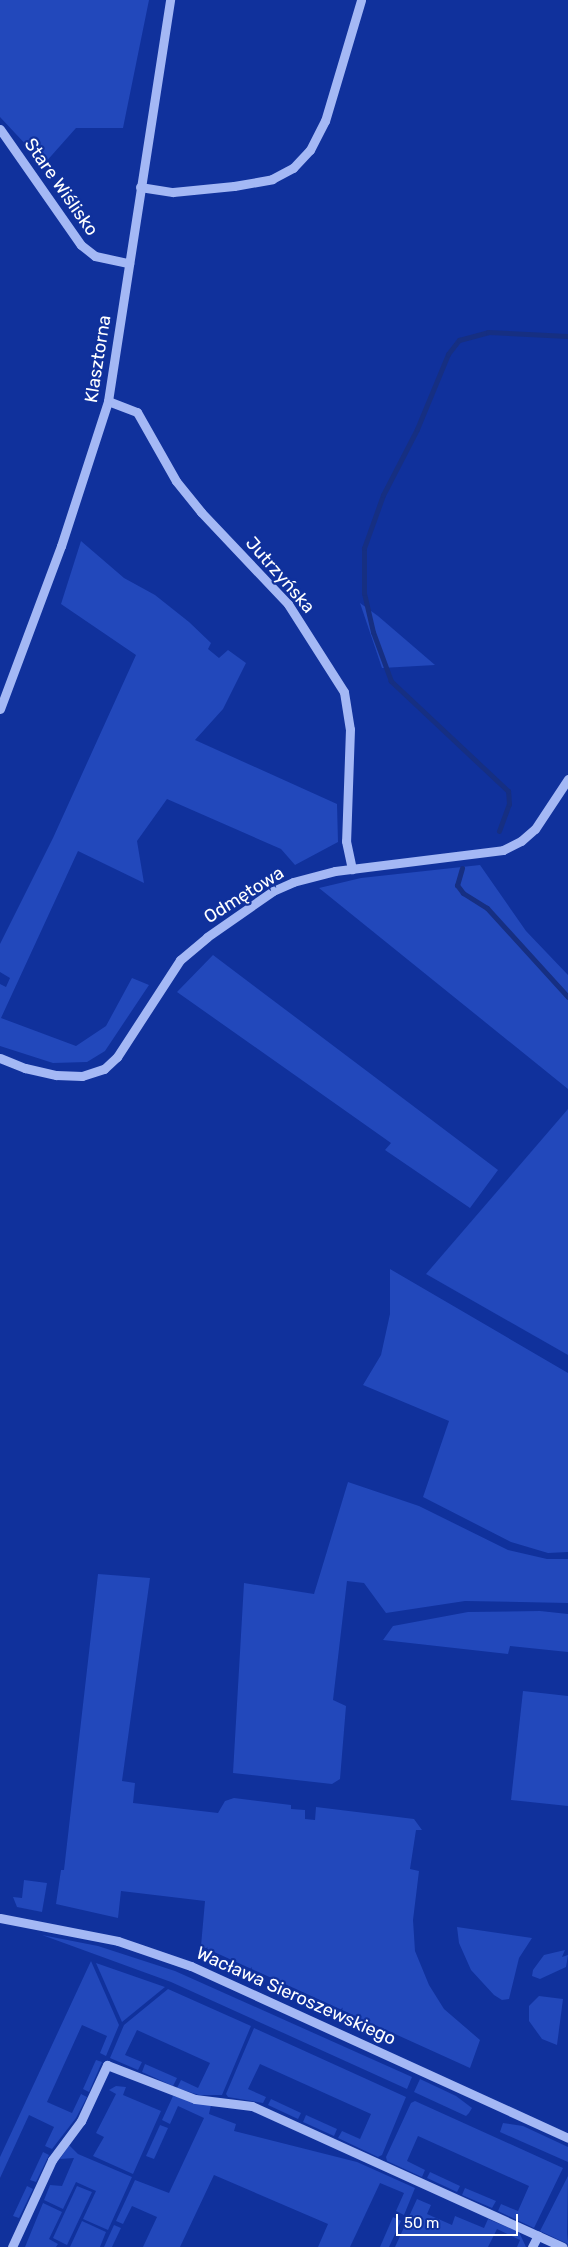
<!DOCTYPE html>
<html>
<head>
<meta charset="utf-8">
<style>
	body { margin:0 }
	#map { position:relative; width:568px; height:2247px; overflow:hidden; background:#10319c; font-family:Rubik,sans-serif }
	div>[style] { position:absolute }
	.green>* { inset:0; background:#2248bb }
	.stream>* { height:5px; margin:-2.5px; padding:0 2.5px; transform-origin:2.5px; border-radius:2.5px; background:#162f82 }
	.minor>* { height:9px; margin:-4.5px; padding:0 4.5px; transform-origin:4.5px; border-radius:4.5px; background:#a4b8f5 }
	span { translate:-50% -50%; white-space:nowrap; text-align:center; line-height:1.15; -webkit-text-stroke:4.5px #10319c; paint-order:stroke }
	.street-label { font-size:18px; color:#fff }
	.scale { position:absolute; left:396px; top:2214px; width:122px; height:22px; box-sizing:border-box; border:2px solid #fff; border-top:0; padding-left:6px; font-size:15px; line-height:18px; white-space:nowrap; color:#fff; -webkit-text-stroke:4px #10319c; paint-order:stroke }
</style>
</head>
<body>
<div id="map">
	<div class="green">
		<i style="clip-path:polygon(0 0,149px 0,123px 128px,76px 128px,44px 164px,0 117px)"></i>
		<i style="clip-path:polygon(81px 541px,124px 578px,155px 595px,189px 622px,211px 643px,208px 649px,219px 658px,228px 650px,246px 663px,223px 709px,195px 740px,337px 804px,338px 842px,295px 865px,281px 849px,167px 799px,137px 841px,144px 883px,78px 851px,1px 1018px,76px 1046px,106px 1026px,132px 978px,149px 985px,105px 1051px,87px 1062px,53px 1063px,0 1046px,0 984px,6px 987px,10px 978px,0 972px,0 944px,53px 838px,136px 655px,61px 604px)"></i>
		<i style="clip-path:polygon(360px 603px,378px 616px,435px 665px,382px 668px)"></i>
		<i style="clip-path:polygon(480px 865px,526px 931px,568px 975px,568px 1089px,319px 888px,361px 878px)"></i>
		<i style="clip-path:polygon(213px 955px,498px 1170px,470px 1208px,385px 1150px,391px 1143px,177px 992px)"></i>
		<i style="clip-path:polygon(568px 1109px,568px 1355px,426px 1274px)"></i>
		<i style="clip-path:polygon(390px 1269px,568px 1373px,568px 1552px,548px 1553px,511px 1542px,423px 1497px,449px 1421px,363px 1385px,381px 1355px,390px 1314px)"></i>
		<i style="clip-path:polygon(348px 1482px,419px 1506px,508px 1550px,547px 1559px,568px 1559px,568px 1603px,465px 1601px,386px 1613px,364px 1583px,347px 1581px,333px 1700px,346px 1706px,340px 1779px,332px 1784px,233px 1773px,244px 1583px,314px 1594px)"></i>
		<i style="clip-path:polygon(98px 1574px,150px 1578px,122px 1781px,135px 1783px,133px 1803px,218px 1813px,225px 1801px,234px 1798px,291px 1805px,291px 1809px,305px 1810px,305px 1819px,315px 1820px,316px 1807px,414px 1819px,422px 1830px,416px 1830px,410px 1869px,419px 1871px,413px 1920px,415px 1951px,429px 1985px,444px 2009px,480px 2040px,470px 2068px,201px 1946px,205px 1901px,121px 1891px,118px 1918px,56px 1904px,61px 1870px,64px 1870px)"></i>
		<i style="clip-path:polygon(540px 1611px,568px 1614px,568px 1652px,510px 1646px,508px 1654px,383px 1640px,393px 1626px,468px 1612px)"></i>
		<i style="clip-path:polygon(523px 1691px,568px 1696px,568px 1806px,511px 1800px)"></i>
		<i style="clip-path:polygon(24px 1880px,47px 1883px,42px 1912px,17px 1907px,13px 1897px,22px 1898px)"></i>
		<i style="clip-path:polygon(457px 1927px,532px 1938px,519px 1958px,509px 1999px,502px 2000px,494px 1995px,471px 1970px,459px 1943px)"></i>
		<i style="clip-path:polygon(42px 1935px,98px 1946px,175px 1971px,412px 2077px,407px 2089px,171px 1982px)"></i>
		<i style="clip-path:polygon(565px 1950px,562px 1957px,568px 1955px,566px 1967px,540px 1979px,532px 1976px,533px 1970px,544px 1955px)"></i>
		<i style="clip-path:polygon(91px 1961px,119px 2025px,106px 2056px,100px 2053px,107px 2036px,82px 2025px,47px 2102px,72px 2113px,81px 2094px,87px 2097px,76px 2118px,52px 2149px,45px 2146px,54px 2127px,29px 2115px,0 2178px,0 2157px)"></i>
		<i style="clip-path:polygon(96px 1963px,165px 1987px,122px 2022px)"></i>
		<i style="clip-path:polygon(168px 1989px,251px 2026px,222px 2095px,199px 2095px,177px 2088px,181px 2080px,198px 2088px,210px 2063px,137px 2030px,125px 2055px,142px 2062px,138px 2070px,110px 2058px,124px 2025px)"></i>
		<i style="clip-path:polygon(539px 1996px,563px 1999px,557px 2045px,542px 2039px,529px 2021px,529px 2006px)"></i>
		<i style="clip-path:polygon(254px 2028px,406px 2097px,382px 2155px,378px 2157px,338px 2138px,342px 2131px,360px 2139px,371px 2114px,260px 2064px,248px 2089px,266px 2097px,263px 2103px,228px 2097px,226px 2094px)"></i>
		<i style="clip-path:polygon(96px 2060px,102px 2062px,89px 2092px,83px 2089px)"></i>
		<i style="clip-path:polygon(145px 2064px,177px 2078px,173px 2086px,142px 2072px)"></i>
		<i style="clip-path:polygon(420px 2079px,456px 2096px,472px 2108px,469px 2113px,466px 2116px,414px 2092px)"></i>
		<i style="clip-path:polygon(116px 2086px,126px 2087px,123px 2095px,161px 2111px,133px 2174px,93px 2156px,104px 2137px,96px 2133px,116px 2094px,109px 2090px)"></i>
		<i style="clip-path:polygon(173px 2096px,211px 2105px,209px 2114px,236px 2124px,234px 2131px,357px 2162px,415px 2188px,404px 2215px,396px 2211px,404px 2193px,380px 2183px,350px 2247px,318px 2247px,328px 2224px,214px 2175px,180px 2247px,143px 2247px,157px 2217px,132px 2206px,123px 2224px,116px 2221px,135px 2180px,169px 2193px,204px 2118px,178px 2106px,170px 2124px,162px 2120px)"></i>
		<i style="clip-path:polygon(271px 2099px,301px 2113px,298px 2119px,268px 2105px)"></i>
		<i style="clip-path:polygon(415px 2101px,563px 2168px,534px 2228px,498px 2211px,501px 2204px,518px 2211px,529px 2186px,418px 2136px,407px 2161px,425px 2170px,422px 2177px,387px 2161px,386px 2157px,411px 2103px)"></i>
		<i style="clip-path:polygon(306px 2115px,337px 2129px,334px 2136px,303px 2122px)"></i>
		<i style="clip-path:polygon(503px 2123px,523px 2126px,568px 2147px,568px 2162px,500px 2132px)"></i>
		<i style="clip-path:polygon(160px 2125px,168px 2128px,154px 2159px,146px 2156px)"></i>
		<i style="clip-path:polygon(69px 2145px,78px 2154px,132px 2177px,108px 2230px,83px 2219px,96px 2191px,76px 2182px,63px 2209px,44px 2200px,50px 2185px,62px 2186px,74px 2158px,60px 2159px)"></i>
		<i style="clip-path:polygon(43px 2152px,49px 2155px,36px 2182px,30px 2180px)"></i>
		<i style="clip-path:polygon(430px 2172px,460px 2186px,457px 2192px,427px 2178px)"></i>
		<i style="clip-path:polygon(568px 2176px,567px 2233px,568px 2244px,540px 2231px)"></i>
		<i style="clip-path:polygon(27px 2186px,33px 2189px,19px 2218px,13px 2216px)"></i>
		<i style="clip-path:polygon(77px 2186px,92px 2192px,67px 2245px,53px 2238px)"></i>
		<i style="clip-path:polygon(465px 2188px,496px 2201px,492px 2208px,462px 2195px)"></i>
		<i style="clip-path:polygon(417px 2199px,431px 2205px,427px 2214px,452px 2225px,455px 2216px,484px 2228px,488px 2219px,519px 2232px,526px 2247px,517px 2247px,520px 2240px,497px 2229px,488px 2247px,395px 2247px)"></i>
		<i style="clip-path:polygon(43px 2203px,62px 2212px,49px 2239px,58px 2244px,56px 2247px,25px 2247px)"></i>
		<i style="clip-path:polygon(393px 2217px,401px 2221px,389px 2247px,380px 2247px)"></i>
		<i style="clip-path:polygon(82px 2221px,106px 2232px,100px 2247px,70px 2247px)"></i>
		<i style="clip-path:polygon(114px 2225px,121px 2228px,112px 2247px,104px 2247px)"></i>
	</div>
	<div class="stream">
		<i style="left:499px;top:831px;width:29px;rotate:-70deg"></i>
		<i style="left:509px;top:804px;width:13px;rotate:-94deg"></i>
		<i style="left:508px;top:791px;width:161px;rotate:-136.8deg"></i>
		<i style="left:391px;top:681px;width:52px;rotate:-110.2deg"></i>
		<i style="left:373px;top:632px;width:40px;rotate:-103deg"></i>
		<i style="left:364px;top:593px;width:45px;rotate:-90deg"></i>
		<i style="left:364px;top:548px;width:56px;rotate:-70.3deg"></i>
		<i style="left:383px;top:495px;width:74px;rotate:-62.7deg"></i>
		<i style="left:417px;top:429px;width:81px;rotate:-67.5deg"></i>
		<i style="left:448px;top:354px;width:18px;rotate:-52deg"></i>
		<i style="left:459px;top:340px;width:30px;rotate:-15deg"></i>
		<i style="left:488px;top:332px;width:80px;rotate:2.9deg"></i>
		<i style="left:462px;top:868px;width:18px;rotate:106deg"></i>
		<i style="left:457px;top:885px;width:10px;rotate:53deg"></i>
		<i style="left:463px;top:893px;width:28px;rotate:32deg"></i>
		<i style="left:487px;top:908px;width:120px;rotate:47.7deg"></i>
	</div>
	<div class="minor">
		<i style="left:0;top:129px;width:141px;rotate:55.1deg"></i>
		<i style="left:81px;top:245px;width:18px;rotate:38deg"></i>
		<i style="left:95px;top:256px;width:35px;rotate:12deg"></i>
		<i style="left:140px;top:187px;width:33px;rotate:9deg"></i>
		<i style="left:173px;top:192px;width:61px;rotate:-5.6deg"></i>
		<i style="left:234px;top:186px;width:39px;rotate:-10deg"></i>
		<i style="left:272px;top:179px;width:24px;rotate:-28deg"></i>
		<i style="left:293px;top:168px;width:25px;rotate:-47deg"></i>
		<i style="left:310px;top:150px;width:33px;rotate:-63deg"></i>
		<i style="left:325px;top:121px;width:126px;rotate:-73.4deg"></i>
		<i style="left:108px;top:401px;width:31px;rotate:21deg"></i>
		<i style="left:137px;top:412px;width:79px;rotate:60.5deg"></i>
		<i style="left:176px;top:481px;width:40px;rotate:51deg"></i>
		<i style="left:201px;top:512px;width:127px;rotate:46.6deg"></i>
		<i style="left:288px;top:604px;width:104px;rotate:57.5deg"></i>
		<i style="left:344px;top:692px;width:37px;rotate:81deg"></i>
		<i style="left:350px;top:729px;width:112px;rotate:92deg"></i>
		<i style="left:346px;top:841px;width:29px;rotate:78deg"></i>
		<i style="left:0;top:709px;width:174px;rotate:-69.5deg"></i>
		<i style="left:61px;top:546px;width:152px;rotate:-72deg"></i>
		<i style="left:108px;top:401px;width:406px;rotate:-81.2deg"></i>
		<i style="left:0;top:1058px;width:27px;rotate:22deg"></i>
		<i style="left:25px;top:1068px;width:32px;rotate:13deg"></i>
		<i style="left:56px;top:1075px;width:26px;rotate:2deg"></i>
		<i style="left:82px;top:1076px;width:23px;rotate:-18deg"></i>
		<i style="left:104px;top:1069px;width:18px;rotate:-43deg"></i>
		<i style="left:117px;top:1057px;width:116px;rotate:-57deg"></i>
		<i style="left:180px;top:960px;width:35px;rotate:-40deg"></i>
		<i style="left:207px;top:937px;width:80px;rotate:-34.9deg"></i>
		<i style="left:273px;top:891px;width:22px;rotate:-24deg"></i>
		<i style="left:293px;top:882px;width:43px;rotate:-14.7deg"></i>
		<i style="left:335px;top:871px;width:169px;rotate:-7.1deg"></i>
		<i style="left:503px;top:850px;width:20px;rotate:-27deg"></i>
		<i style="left:521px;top:841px;width:18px;rotate:-41deg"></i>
		<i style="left:535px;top:829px;width:60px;rotate:-56.6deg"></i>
		<i style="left:0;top:1918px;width:120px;rotate:11deg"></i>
		<i style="left:118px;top:1941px;width:77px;rotate:18.9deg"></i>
		<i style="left:191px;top:1966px;width:414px;rotate:24.5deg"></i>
		<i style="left:12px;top:2247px;width:96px;rotate:-65.3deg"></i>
		<i style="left:52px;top:2160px;width:49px;rotate:-53.4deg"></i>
		<i style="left:81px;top:2121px;width:62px;rotate:-65.1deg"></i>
		<i style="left:107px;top:2065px;width:94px;rotate:21.1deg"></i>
		<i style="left:195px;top:2099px;width:57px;rotate:7deg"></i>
		<i style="left:252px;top:2106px;width:341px;rotate:24.4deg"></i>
		<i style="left:532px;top:2247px;width:13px;rotate:-63deg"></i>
	</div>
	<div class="street-label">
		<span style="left:61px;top:187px;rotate:55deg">Stare Wiślisko</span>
		<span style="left:98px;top:359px;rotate:-81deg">Klasztorna</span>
		<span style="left:280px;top:575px;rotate:49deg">Jutrzyńska</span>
		<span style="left:244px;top:895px;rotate:-32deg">Odmętowa</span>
		<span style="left:296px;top:1996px;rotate:24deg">Wacława Sieroszewskiego</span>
	</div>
	<div class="scale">50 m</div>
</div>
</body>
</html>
